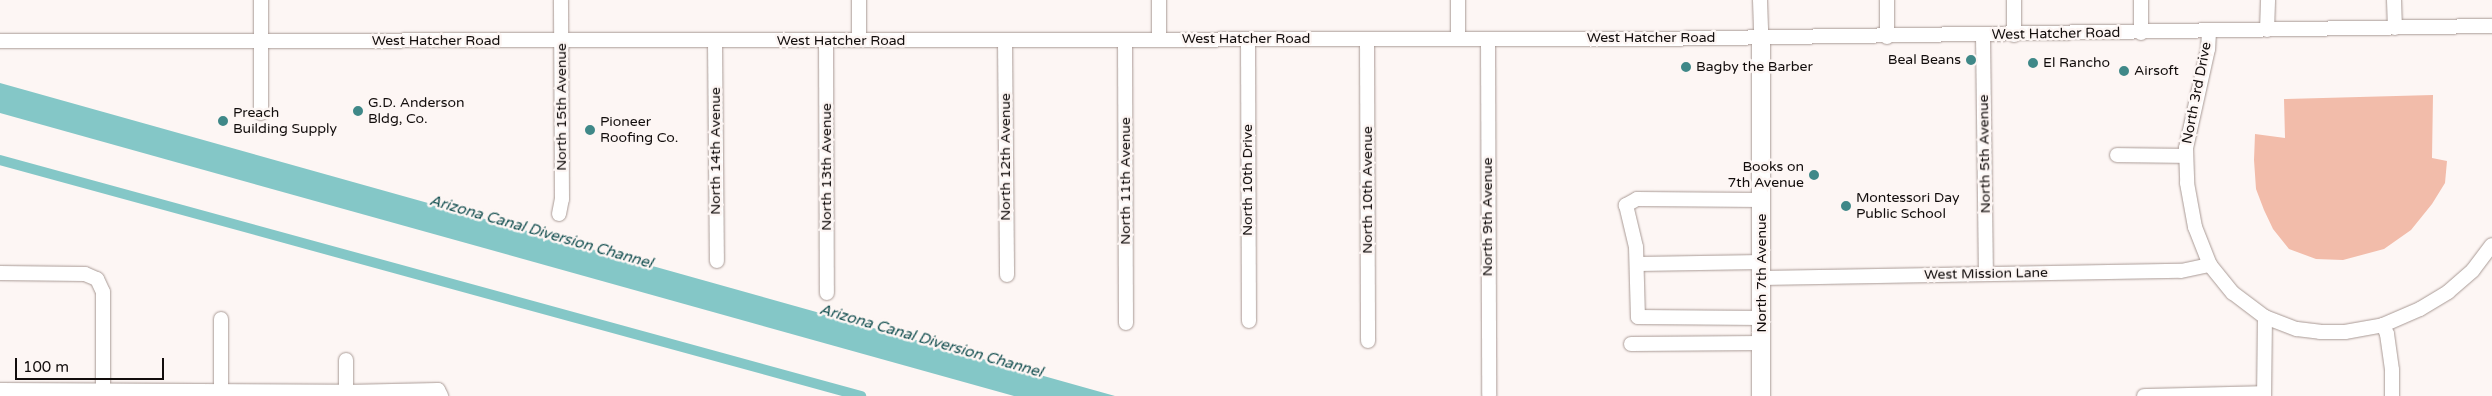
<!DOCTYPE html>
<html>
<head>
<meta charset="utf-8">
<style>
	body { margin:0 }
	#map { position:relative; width:2492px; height:396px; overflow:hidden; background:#fdf6f4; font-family:"Varela Round",sans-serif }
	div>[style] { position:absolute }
	.green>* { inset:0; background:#f2bcaa }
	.water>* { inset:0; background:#84c7c7 }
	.canal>* { height:10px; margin:-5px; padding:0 5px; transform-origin:5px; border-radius:5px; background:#84c7c7 }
	.roads { filter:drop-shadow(0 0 1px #a99a95) drop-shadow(0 0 1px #a99a95) }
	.minor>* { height:14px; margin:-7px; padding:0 7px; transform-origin:7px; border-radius:7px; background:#fff }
	.major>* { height:18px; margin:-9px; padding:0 9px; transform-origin:9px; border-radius:9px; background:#fff }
	.dots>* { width:14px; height:14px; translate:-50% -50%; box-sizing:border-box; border:2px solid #fdf6f4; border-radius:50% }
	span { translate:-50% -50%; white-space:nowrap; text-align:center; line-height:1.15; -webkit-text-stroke:5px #fdf6f4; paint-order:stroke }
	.street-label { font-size:14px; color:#120d0c }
	.poi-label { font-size:14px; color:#120d0c }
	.right { translate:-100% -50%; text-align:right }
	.left { translate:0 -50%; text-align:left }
	.water-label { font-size:15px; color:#124e4f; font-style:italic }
	.scale { position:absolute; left:15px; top:358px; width:149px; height:22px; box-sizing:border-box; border:2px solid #120d0c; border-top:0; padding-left:6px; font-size:15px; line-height:18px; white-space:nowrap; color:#120d0c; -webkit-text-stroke:4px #fdf6f4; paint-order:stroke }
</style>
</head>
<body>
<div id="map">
	<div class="green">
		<i style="clip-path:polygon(2433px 95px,2432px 158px,2447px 161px,2445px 183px,2432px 204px,2411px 230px,2384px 249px,2343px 260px,2316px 259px,2289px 249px,2273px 229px,2264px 210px,2256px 189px,2254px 160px,2255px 134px,2285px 138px,2284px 99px)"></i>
	</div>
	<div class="water">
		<i style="clip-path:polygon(0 83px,852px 322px,1115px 396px,1014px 396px,0 113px)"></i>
	</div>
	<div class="canal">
		<i style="left:0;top:160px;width:893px;rotate:15.33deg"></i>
	</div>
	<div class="roads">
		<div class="minor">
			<i style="left:261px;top:0;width:113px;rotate:90deg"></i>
			<i style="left:859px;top:0;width:40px;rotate:90deg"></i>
			<i style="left:1760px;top:0;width:38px;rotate:88deg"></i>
			<i style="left:2014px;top:0;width:35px;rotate:90deg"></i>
			<i style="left:2141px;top:0;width:33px;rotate:90deg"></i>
			<i style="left:2394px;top:0;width:28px;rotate:88deg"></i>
			<i style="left:2267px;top:30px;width:30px;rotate:-88deg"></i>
			<i style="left:2209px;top:32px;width:17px;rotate:93deg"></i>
			<i style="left:2208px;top:49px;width:101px;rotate:102.5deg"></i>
			<i style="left:2186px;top:148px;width:35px;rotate:88deg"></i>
			<i style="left:2187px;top:183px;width:45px;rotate:79.7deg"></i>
			<i style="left:2195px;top:227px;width:41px;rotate:68.5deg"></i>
			<i style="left:2210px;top:265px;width:36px;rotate:51deg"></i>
			<i style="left:2233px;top:293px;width:40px;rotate:37deg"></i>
			<i style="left:2265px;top:317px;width:79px;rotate:90.7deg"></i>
			<i style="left:1983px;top:35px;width:238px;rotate:89.3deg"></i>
			<i style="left:1887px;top:37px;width:37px;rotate:-90deg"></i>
			<i style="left:1248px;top:39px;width:282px;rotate:89.8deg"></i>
			<i style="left:1367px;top:39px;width:302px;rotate:89.8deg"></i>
			<i style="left:1458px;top:39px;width:39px;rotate:-90deg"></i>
			<i style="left:1488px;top:39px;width:356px;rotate:89.8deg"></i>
			<i style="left:1005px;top:40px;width:235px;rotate:89.5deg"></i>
			<i style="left:1125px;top:40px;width:283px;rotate:89.8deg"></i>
			<i style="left:1159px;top:40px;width:40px;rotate:-90deg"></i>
			<i style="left:0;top:41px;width:1652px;rotate:-0.07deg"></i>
			<i style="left:1652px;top:39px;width:840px;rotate:-0.89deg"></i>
			<i style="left:715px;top:41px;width:220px;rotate:89.5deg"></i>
			<i style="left:826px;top:41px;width:252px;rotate:89.8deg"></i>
			<i style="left:2117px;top:155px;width:69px;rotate:0.8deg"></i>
			<i style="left:1762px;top:200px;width:125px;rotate:-179.5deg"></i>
			<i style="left:1637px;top:199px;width:13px;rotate:151deg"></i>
			<i style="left:1626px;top:205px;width:43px;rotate:76.6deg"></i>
			<i style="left:1636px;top:247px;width:70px;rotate:88.4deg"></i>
			<i style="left:1638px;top:317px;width:124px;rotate:0.5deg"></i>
			<i style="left:559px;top:214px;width:15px;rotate:-79deg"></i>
			<i style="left:562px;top:199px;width:199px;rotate:-90.3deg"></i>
			<i style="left:1638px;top:264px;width:124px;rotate:-0.9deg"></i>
			<i style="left:0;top:273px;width:85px;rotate:0.7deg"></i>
			<i style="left:85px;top:274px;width:13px;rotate:23deg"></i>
			<i style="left:97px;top:279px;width:14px;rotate:65deg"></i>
			<i style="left:103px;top:292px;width:104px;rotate:90deg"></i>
			<i style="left:1762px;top:278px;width:419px;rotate:-1deg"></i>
			<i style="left:2181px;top:271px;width:30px;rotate:-12deg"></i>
			<i style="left:2265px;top:317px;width:34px;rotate:21deg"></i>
			<i style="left:2297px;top:329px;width:23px;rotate:7deg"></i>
			<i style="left:2320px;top:332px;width:25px"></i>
			<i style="left:2345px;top:332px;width:39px;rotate:-10deg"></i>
			<i style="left:2383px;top:325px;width:40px;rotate:-23.4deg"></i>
			<i style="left:2420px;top:309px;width:33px;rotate:-31deg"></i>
			<i style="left:2448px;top:292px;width:33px;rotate:-41deg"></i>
			<i style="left:2473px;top:270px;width:31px;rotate:-53deg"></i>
			<i style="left:2383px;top:325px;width:10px;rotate:66deg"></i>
			<i style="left:2387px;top:334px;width:36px;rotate:82deg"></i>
			<i style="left:2392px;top:370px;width:26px;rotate:90deg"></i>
			<i style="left:1631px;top:344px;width:131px;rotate:-0.4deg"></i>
			<i style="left:0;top:390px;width:346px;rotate:0.3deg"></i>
			<i style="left:346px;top:392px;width:92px;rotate:-1.2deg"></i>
			<i style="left:438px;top:390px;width:7px;rotate:63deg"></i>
			<i style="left:221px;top:392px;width:73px;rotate:-90deg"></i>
			<i style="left:346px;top:392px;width:32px;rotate:-90deg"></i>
			<i style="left:2144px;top:396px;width:120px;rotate:-1.4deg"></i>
		</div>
		<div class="major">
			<i style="left:1761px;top:396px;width:358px;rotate:-90deg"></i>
		</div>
	</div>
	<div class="dots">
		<i style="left:1971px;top:60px;background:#3f8888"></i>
		<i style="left:2033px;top:63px;background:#3f8888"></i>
		<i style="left:1686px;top:67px;background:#3f8888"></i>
		<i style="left:2124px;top:71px;background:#3f8888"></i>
		<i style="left:358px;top:111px;background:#3f8888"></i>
		<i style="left:223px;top:121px;background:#3f8888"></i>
		<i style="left:590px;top:130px;background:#3f8888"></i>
		<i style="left:1814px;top:175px;background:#3f8888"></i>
		<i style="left:1846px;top:206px;background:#3f8888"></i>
	</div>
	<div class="street-label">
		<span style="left:2056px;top:34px;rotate:-1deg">West Hatcher Road</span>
		<span style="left:1651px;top:38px">West Hatcher Road</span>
		<span style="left:1246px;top:39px">West Hatcher Road</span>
		<span style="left:436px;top:41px">West Hatcher Road</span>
		<span style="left:841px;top:41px">West Hatcher Road</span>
		<span style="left:2197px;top:93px;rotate:-79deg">North 3rd Drive</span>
		<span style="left:562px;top:107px;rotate:-90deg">North 15th Avenue</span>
		<span style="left:716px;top:151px;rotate:-90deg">North 14th Avenue</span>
		<span style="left:1985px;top:154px;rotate:-91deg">North 5th Avenue</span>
		<span style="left:1006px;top:157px;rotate:-90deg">North 12th Avenue</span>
		<span style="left:827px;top:167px;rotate:-90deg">North 13th Avenue</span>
		<span style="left:1248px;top:180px;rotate:-90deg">North 10th Drive</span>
		<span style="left:1126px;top:181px;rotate:-90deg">North 11th Avenue</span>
		<span style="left:1368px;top:190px;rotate:-90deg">North 10th Avenue</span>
		<span style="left:1488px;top:217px;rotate:-90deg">North 9th Avenue</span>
		<span style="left:1762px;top:273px;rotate:-90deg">North 7th Avenue</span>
		<span style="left:1986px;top:274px;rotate:-1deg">West Mission Lane</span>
	</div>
	<div class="poi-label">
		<span class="right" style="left:1961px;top:60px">Beal Beans</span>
		<span class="left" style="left:2043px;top:63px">El Rancho</span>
		<span class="left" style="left:1696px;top:67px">Bagby the Barber</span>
		<span class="left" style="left:2134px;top:71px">Airsoft</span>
		<span class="left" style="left:368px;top:111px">G.D. Anderson<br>Bldg, Co.</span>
		<span class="left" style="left:233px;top:121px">Preach<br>Building Supply</span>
		<span class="left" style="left:600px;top:130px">Pioneer<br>Roofing Co.</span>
		<span class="right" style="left:1804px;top:175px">Books on<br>7th Avenue</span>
		<span class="left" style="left:1856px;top:206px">Montessori Day<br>Public School</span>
	</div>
	<div class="water-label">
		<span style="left:541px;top:232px;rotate:16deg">Arizona Canal Diversion Channel</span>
		<span style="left:931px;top:341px;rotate:16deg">Arizona Canal Diversion Channel</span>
	</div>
	<div class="scale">100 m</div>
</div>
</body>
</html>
